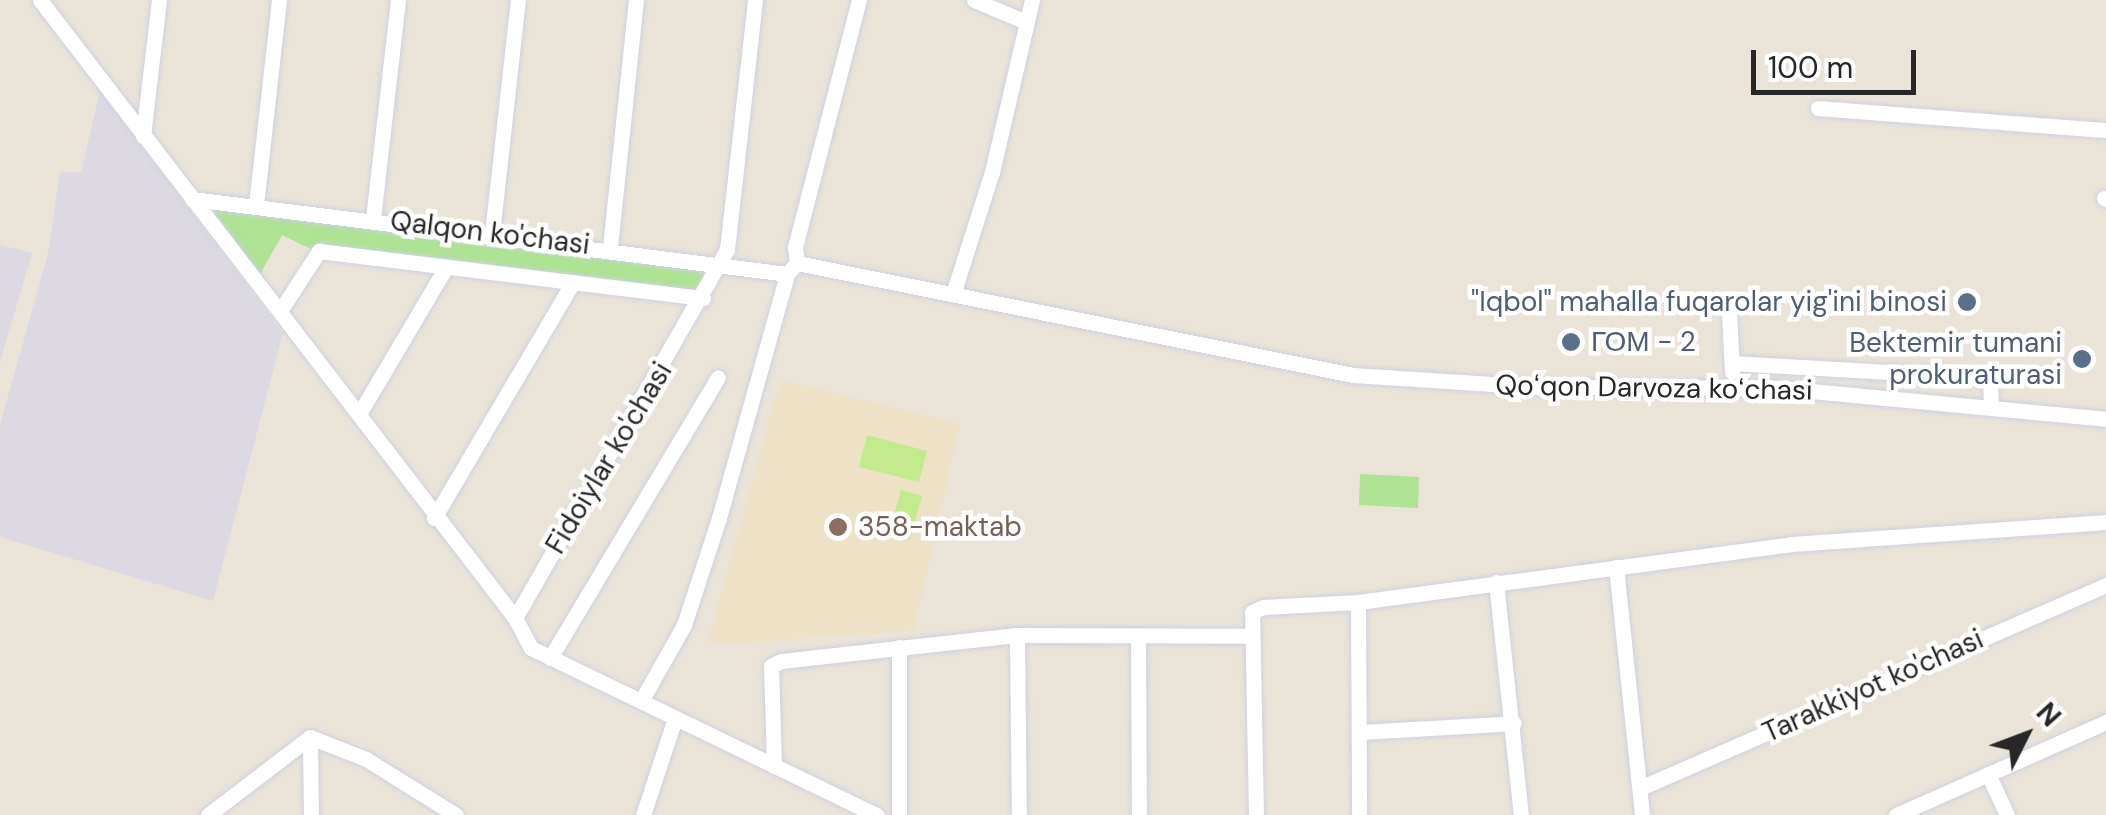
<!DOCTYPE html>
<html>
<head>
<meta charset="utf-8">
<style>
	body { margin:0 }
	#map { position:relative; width:2106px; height:815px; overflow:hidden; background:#eae3d8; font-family:"DM Sans",sans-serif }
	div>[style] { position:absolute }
	.industrial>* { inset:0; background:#dcd9e2 }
	.education>* { inset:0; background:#ede1c6 }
	.green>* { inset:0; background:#ade392 }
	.pitch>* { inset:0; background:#c2eb8e }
	.roads { filter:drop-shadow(0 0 2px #cdd1e1) drop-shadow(0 0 2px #cdd1e1) }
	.minor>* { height:15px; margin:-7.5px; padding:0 7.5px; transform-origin:7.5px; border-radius:7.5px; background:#fff }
	.dots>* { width:28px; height:28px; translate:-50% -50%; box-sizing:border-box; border:5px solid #fff; border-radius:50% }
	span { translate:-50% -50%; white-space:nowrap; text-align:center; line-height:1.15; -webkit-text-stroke:9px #fff; paint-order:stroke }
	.street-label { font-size:28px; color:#272727 }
	.service-label { font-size:28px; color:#4e5e75 }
	.right { translate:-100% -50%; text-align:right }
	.left { translate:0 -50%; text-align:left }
	.education-label { font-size:28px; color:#785e54 }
	.north { position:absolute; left:1976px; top:685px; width:100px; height:100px; -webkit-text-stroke:8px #fff; paint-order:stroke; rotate:48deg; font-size:28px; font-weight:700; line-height:40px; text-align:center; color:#272727 }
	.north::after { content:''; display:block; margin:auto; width:35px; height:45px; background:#272727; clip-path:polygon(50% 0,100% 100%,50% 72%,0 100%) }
	.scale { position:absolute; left:1751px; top:50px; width:165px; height:45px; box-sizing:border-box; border:5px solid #272727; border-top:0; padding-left:12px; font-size:30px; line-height:35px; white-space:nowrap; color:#272727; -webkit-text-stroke:8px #fff; paint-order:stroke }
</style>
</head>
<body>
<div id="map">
	<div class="industrial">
		<i style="clip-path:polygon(100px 91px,283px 333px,213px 601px,0 537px,0 425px,48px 254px,60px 171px,81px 173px)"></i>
		<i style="clip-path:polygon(0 245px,32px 253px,0 362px)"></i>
	</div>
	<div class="education">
		<i style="clip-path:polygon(780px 380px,960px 424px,914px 630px,707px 645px)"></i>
	</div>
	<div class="green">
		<i style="clip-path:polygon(207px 206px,712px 268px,699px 293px,315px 251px,282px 235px,260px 274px)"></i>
		<i style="clip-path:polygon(1360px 474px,1419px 477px,1418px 508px,1359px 505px)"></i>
	</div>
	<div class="pitch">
		<i style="clip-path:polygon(867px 435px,927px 451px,919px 482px,859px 467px)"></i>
		<i style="clip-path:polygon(901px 490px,922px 496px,910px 539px,889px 533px)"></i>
	</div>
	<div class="roads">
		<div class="minor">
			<i style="left:40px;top:0;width:779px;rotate:52.45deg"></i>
			<i style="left:515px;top:618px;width:34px;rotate:62deg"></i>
			<i style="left:531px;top:648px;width:384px;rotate:25.8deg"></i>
			<i style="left:974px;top:0;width:56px;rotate:22.9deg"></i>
			<i style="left:1818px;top:108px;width:289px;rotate:4.4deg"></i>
			<i style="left:143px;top:136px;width:137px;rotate:-83.3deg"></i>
			<i style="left:2104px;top:198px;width:2px;rotate:27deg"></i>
			<i style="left:192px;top:199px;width:600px;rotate:7.18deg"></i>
			<i style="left:256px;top:205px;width:206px;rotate:-83.6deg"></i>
			<i style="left:373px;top:219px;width:220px;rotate:-83.5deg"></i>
			<i style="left:492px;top:234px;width:235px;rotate:-83.7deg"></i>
			<i style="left:610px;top:247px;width:248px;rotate:-84deg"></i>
			<i style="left:797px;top:263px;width:567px;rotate:11.39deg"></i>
			<i style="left:1353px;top:375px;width:187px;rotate:3.7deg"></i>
			<i style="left:1540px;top:387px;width:239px;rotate:0.2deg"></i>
			<i style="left:1779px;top:388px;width:328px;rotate:5.4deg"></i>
			<i style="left:953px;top:294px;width:128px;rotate:-72.3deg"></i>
			<i style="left:992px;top:172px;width:177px;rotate:-76.9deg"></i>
			<i style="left:280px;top:311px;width:72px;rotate:-57deg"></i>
			<i style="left:319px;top:251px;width:387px;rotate:7deg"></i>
			<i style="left:1729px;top:312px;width:60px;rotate:87.1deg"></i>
			<i style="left:1732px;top:363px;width:258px;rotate:3.3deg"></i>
			<i style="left:1990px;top:378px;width:27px;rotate:88deg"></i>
			<i style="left:359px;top:414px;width:171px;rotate:-59.4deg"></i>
			<i style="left:434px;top:518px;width:274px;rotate:-59.5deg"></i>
			<i style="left:1616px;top:567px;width:249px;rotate:84deg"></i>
			<i style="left:1496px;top:582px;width:234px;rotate:83.9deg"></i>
			<i style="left:1358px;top:602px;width:213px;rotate:89.7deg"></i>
			<i style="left:515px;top:618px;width:425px;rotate:-60.1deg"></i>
			<i style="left:727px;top:250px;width:252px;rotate:-83.6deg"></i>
			<i style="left:1017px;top:635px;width:180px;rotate:89.4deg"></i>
			<i style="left:1138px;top:636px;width:179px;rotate:89.7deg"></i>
			<i style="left:899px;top:647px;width:168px;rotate:90deg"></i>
			<i style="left:550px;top:658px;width:327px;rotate:-59.1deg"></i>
			<i style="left:641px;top:701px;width:87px;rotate:-60.5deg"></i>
			<i style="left:684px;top:625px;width:113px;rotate:-71.9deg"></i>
			<i style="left:719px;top:518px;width:253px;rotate:-74.4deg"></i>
			<i style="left:787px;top:274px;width:15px;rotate:-48deg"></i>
			<i style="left:797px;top:263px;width:16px;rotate:-97deg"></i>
			<i style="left:795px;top:247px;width:255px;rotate:-75.5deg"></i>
			<i style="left:1360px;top:732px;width:154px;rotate:-3.3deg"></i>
			<i style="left:310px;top:737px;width:60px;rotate:21.4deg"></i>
			<i style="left:366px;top:759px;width:106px;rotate:31.9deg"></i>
			<i style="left:310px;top:737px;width:78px;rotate:89.3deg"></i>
			<i style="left:774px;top:766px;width:100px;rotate:-91.7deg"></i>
			<i style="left:771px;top:666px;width:11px;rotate:-27deg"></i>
			<i style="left:781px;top:661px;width:237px;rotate:-6.3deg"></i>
			<i style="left:1017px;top:635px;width:235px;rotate:0.2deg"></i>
			<i style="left:1988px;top:774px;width:45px;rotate:65.1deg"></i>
			<i style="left:1640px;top:788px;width:508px;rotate:-23.54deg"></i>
			<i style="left:208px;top:815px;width:128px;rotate:-37.4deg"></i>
			<i style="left:643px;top:815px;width:102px;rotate:-71.7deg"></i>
			<i style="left:1256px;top:815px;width:203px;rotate:-91.1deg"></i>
			<i style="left:1252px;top:612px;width:12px;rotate:-24deg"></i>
			<i style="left:1263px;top:607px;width:95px;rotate:-3deg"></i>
			<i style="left:1358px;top:602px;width:438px;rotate:-7.6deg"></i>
			<i style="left:1792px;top:544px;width:315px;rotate:-4deg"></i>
			<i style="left:1896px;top:815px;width:230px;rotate:-23.9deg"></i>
		</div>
	</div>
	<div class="dots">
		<i style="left:1967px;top:302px;background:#5c6f8a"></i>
		<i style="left:1571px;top:342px;background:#5c6f8a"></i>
		<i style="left:2082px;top:359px;background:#5c6f8a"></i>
		<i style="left:838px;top:527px;background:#8d6e63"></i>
	</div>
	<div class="street-label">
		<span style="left:490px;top:233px;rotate:7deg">Qalqon ko'chasi</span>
		<span style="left:1654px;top:388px;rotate:1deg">Qoʻqon Darvoza koʻchasi</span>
		<span style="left:609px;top:458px;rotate:-59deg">Fidoiylar ko'chasi</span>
		<span style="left:1873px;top:686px;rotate:-24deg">Tarakkiyot ko'chasi</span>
	</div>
	<div class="service-label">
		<span class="right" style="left:1947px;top:302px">"Iqbol" mahalla fuqarolar yig'ini binosi</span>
		<span class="left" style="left:1591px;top:342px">ГОМ - 2</span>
		<span class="right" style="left:2062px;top:359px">Bektemir tumani<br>prokuraturasi</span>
	</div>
	<div class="education-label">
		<span class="left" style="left:858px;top:527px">358-maktab</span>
	</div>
	<div class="north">N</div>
	<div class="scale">100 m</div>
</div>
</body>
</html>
